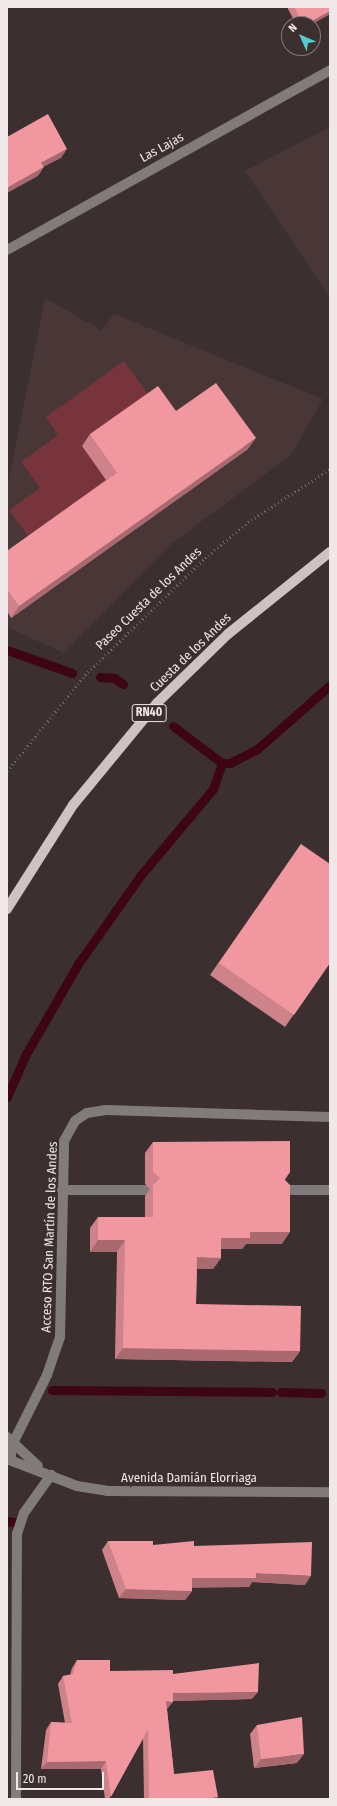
<!DOCTYPE html>
<html>
<head>
<meta charset="utf-8">
<style>
	body { margin:0 }
	#map { position:relative; width:337px; height:1806px; overflow:hidden; background:#3b2f30; font-family:"Fira Sans Condensed",sans-serif }
	div>[style] { position:absolute }
	.built>* { inset:0; background:#493637 }
	.green>* { inset:0; background:#77343d }
	.stream>* { height:9px; margin:-4.5px; padding:0 4.5px; transform-origin:4.5px; border-radius:4.5px; background:#3e0512 }
	.path>* { height:2.5px; margin-top:-1.25px; transform-origin:0; background:repeating-linear-gradient(90deg,#726768 0 1px,transparent 0 4px) }
	.minor>* { height:10px; margin:-5px; padding:0 5px; transform-origin:5px; border-radius:5px; background:#817b7b }
	.major>* { height:10px; margin:-5px; padding:0 5px; transform-origin:5px; border-radius:5px; background:#cfc2c3 }
	.wall>* { inset:0; background:#ce8289 }
	.shaded-wall>* { inset:0; background:#a86a6f }
	.building>* { inset:0; background:#f0979f }
	span { translate:-50% -50%; white-space:nowrap; text-align:center; line-height:1.15; -webkit-text-stroke:4px #3b2f30; paint-order:stroke }
	.shield-label span { padding:1px 3px; background:#3b2f30; border:1px solid; border-radius:3px; -webkit-text-stroke-width:0 }
	.shield-label { font-size:12px; color:#efe7e8; font-weight:700 }
	.street-label { font-size:13px; color:#efe7e8 }
	.frame { position:absolute; inset:0; border:8px solid #efe7e8; pointer-events:none }
	.north { position:absolute; left:281px; top:16px; width:40px; height:40px; box-sizing:border-box; background:#3b2f30; border:1px solid #83797a; border-radius:50%; rotate:315deg; font-size:11px; font-weight:700; line-height:16px; text-align:center; color:#efe7e8 }
	.north::after { content:''; display:block; margin:auto; width:14px; height:18px; background:#53cdcb; clip-path:polygon(50% 0,100% 100%,50% 72%,0 100%) }
	.scale { position:absolute; left:16px; top:1772px; width:88px; height:18px; box-sizing:border-box; border:2px solid #efe7e8; border-top:0; padding-left:5px; font-size:12px; line-height:14px; white-space:nowrap; color:#efe7e8; -webkit-text-stroke:3px #3b2f30; paint-order:stroke }
</style>
</head>
<body>
<div id="map">
	<div class="built">
		<i style="clip-path:polygon(330px 127px,330px 298px,245px 171px)"></i>
		<i style="clip-path:polygon(45px 298px,101px 330px,114px 314px,323px 399px,291px 455px,171px 544px,64px 653px,7px 627px,7px 488px)"></i>
	</div>
	<div class="green">
		<i style="clip-path:polygon(124px 361px,150px 397px,109px 484px,31px 540px,9px 510px,40px 488px,21px 462px,58px 435px,46px 417px)"></i>
	</div>
	<div class="stream">
		<i style="left:7px;top:650px;width:69px;rotate:19.5deg"></i>
		<i style="left:100px;top:677px;width:14px;rotate:4deg"></i>
		<i style="left:114px;top:678px;width:11px;rotate:34deg"></i>
		<i style="left:173px;top:726px;width:61px;rotate:37.1deg"></i>
		<i style="left:222px;top:763px;width:8px"></i>
		<i style="left:230px;top:763px;width:29px;rotate:-27deg"></i>
		<i style="left:256px;top:750px;width:98px;rotate:-41.3deg"></i>
		<i style="left:7px;top:1097px;width:47px;rotate:-66.2deg"></i>
		<i style="left:26px;top:1054px;width:104px;rotate:-60deg"></i>
		<i style="left:78px;top:964px;width:108px;rotate:-54.8deg"></i>
		<i style="left:140px;top:876px;width:114px;rotate:-50deg"></i>
		<i style="left:213px;top:789px;width:28px;rotate:-71deg"></i>
		<i style="left:52px;top:1390px;width:220px;rotate:0.5deg"></i>
		<i style="left:281px;top:1392px;width:40px;rotate:1.4deg"></i>
		<i style="left:7px;top:1521px;width:13px;rotate:9deg"></i>
	</div>
	<div class="path">
		<i style="left:7px;top:771px;width:124px;rotate:-50.9deg"></i>
		<i style="left:85px;top:675px;width:168px;rotate:-44.3deg"></i>
		<i style="left:205px;top:558px;width:60px;rotate:-39.6deg"></i>
		<i style="left:251px;top:520px;width:94px;rotate:-32.8deg"></i>
	</div>
	<div class="minor">
		<i style="left:7px;top:250px;width:370px;rotate:-29.1deg"></i>
		<i style="left:62px;top:1190px;width:83px"></i>
		<i style="left:282px;top:1190px;width:48px"></i>
		<i style="left:7px;top:1437px;width:42px;rotate:43.1deg"></i>
		<i style="left:7px;top:1459px;width:75px;rotate:21.1deg"></i>
		<i style="left:77px;top:1486px;width:30px;rotate:9deg"></i>
		<i style="left:107px;top:1491px;width:223px;rotate:0.3deg"></i>
		<i style="left:10px;top:1460px;width:17px;rotate:-80deg"></i>
		<i style="left:13px;top:1443px;width:76px;rotate:-63.4deg"></i>
		<i style="left:47px;top:1375px;width:40px;rotate:-71.1deg"></i>
		<i style="left:60px;top:1337px;width:196px;rotate:-88.8deg"></i>
		<i style="left:64px;top:1141px;width:23px;rotate:-61deg"></i>
		<i style="left:75px;top:1121px;width:14px;rotate:-34deg"></i>
		<i style="left:87px;top:1113px;width:19px;rotate:-9deg"></i>
		<i style="left:106px;top:1110px;width:224px;rotate:1.8deg"></i>
		<i style="left:16px;top:1799px;width:265px;rotate:-89.8deg"></i>
		<i style="left:17px;top:1534px;width:22px;rotate:-72deg"></i>
		<i style="left:24px;top:1513px;width:47px;rotate:-54.6deg"></i>
	</div>
	<div class="major">
		<i style="left:7px;top:909px;width:123px;rotate:-57.6deg"></i>
		<i style="left:73px;top:805px;width:132px;rotate:-50.5deg"></i>
		<i style="left:157px;top:703px;width:99px;rotate:-44.2deg"></i>
		<i style="left:228px;top:634px;width:131px;rotate:-38.8deg"></i>
	</div>
	<div class="wall">
		<i style="clip-path:polygon(287px 7px,330px 7px,330px 14px,312px 24px,296px 24px)"></i>
		<i style="clip-path:polygon(176px 411px,248px 449px,11px 618px,7px 611px,7px 551px,106px 480px,82px 446px,90px 434px)"></i>
		<i style="clip-path:polygon(301px 844px,330px 963px,285px 1027px,210px 975px)"></i>
		<i style="clip-path:polygon(153px 1142px,290px 1172px,285px 1180px,282px 1244px,246px 1244px,242px 1249px,221px 1249px,221px 1258px,213px 1269px,197px 1269px,196px 1304px,300px 1351px,292px 1362px,115px 1359px,117px 1252px,90px 1252px,90px 1228px,98px 1217px,145px 1217px,145px 1196px,150px 1189px,145px 1184px,145px 1153px)"></i>
		<i style="clip-path:polygon(108px 1541px,153px 1545px,194px 1546px,305px 1585px,252px 1582px,249px 1587px,192px 1587px,192px 1591px,185px 1600px,119px 1598px,102px 1550px)"></i>
		<i style="clip-path:polygon(77px 1660px,110px 1671px,173px 1674px,252px 1699px,173px 1701px,167px 1709px,174px 1774px,216px 1799px,144px 1799px,143px 1739px,109px 1799px,105px 1799px,101px 1769px,41px 1769px,46px 1730px,51px 1722px,65px 1723px,58px 1684px,63px 1676px,70px 1675px,72px 1668px)"></i>
		<i style="clip-path:polygon(257px 1725px,297px 1763px,254px 1768px,250px 1734px)"></i>
	</div>
	<div class="shaded-wall">
		<i style="clip-path:polygon(330px 11px,330px 14px,312px 24px,306px 24px)"></i>
		<i style="clip-path:polygon(67px 149px,61px 158px,35px 171px,41px 163px)"></i>
		<i style="clip-path:polygon(44px 167px,38px 176px,7px 193px,7px 188px)"></i>
		<i style="clip-path:polygon(256px 438px,248px 449px,11px 618px,19px 606px)"></i>
		<i style="clip-path:polygon(250px 1232px,290px 1232px,282px 1244px,246px 1244px,242px 1249px,213px 1249px,221px 1238px)"></i>
		<i style="clip-path:polygon(98px 1240px,125px 1240px,117px 1252px,90px 1252px)"></i>
		<i style="clip-path:polygon(197px 1257px,221px 1258px,213px 1269px,189px 1269px)"></i>
		<i style="clip-path:polygon(123px 1348px,300px 1351px,292px 1362px,115px 1359px)"></i>
		<i style="clip-path:polygon(256px 1573px,311px 1576px,305px 1585px,252px 1582px,249px 1587px,186px 1588px,192px 1578px)"></i>
		<i style="clip-path:polygon(126px 1589px,192px 1591px,185px 1600px,119px 1598px)"></i>
		<i style="clip-path:polygon(258px 1692px,252px 1699px,167px 1701px,173px 1693px)"></i>
		<i style="clip-path:polygon(166px 1701px,173px 1702px,167px 1709px,161px 1709px)"></i>
		<i style="clip-path:polygon(304px 1754px,297px 1763px,254px 1768px,261px 1759px)"></i>
		<i style="clip-path:polygon(106px 1761px,101px 1769px,41px 1769px,47px 1762px)"></i>
		<i style="clip-path:polygon(218px 1797px,216px 1799px,204px 1799px)"></i>
	</div>
	<div class="building">
		<i style="clip-path:polygon(294px 7px,330px 7px,330px 11px,306px 24px,303px 24px)"></i>
		<i style="clip-path:polygon(48px 114px,67px 149px,41px 163px,44px 167px,7px 188px,7px 137px)"></i>
		<i style="clip-path:polygon(216px 383px,256px 438px,19px 606px,7px 589px,7px 551px,117px 473px,90px 434px,158px 386px,176px 411px)"></i>
		<i style="clip-path:polygon(301px 844px,330px 864px,330px 963px,294px 1015px,219px 963px)"></i>
		<i style="clip-path:polygon(290px 1141px,290px 1172px,284px 1179px,290px 1185px,290px 1232px,250px 1232px,250px 1238px,221px 1238px,221px 1258px,197px 1257px,196px 1304px,301px 1306px,300px 1351px,123px 1348px,125px 1240px,98px 1240px,98px 1217px,153px 1217px,153px 1185px,160px 1178px,153px 1172px,153px 1142px)"></i>
		<i style="clip-path:polygon(108px 1541px,153px 1541px,153px 1545px,194px 1541px,194px 1546px,312px 1542px,311px 1576px,256px 1573px,256px 1578px,192px 1578px,192px 1591px,126px 1589px)"></i>
		<i style="clip-path:polygon(77px 1660px,110px 1660px,110px 1671px,173px 1670px,173px 1674px,259px 1663px,258px 1692px,173px 1693px,173px 1702px,166px 1701px,174px 1774px,213px 1770px,218px 1797px,204px 1799px,149px 1799px,148px 1729px,111px 1797px,106px 1761px,47px 1762px,51px 1722px,72px 1723px,63px 1676px,73px 1674px)"></i>
		<i style="clip-path:polygon(302px 1717px,304px 1754px,261px 1759px,257px 1725px)"></i>
	</div>
	<div class="shield-label">
		<span style="left:149px;top:713px">RN40</span>
	</div>
	<div class="street-label">
		<span style="left:162px;top:148px;rotate:-29deg">Las Lajas</span>
		<span style="left:149px;top:599px;rotate:-44deg">Paseo Cuesta de los Andes</span>
		<span style="left:191px;top:653px;rotate:-44deg">Cuesta de los Andes</span>
		<span style="left:50px;top:1237px;rotate:-88deg">Acceso RTO San Martín de los Andes</span>
		<span style="left:189px;top:1478px">Avenida Damián Elorriaga</span>
	</div>
	<div class="frame"></div>
	<div class="north">N</div>
	<div class="scale">20 m</div>
</div>
</body>
</html>
